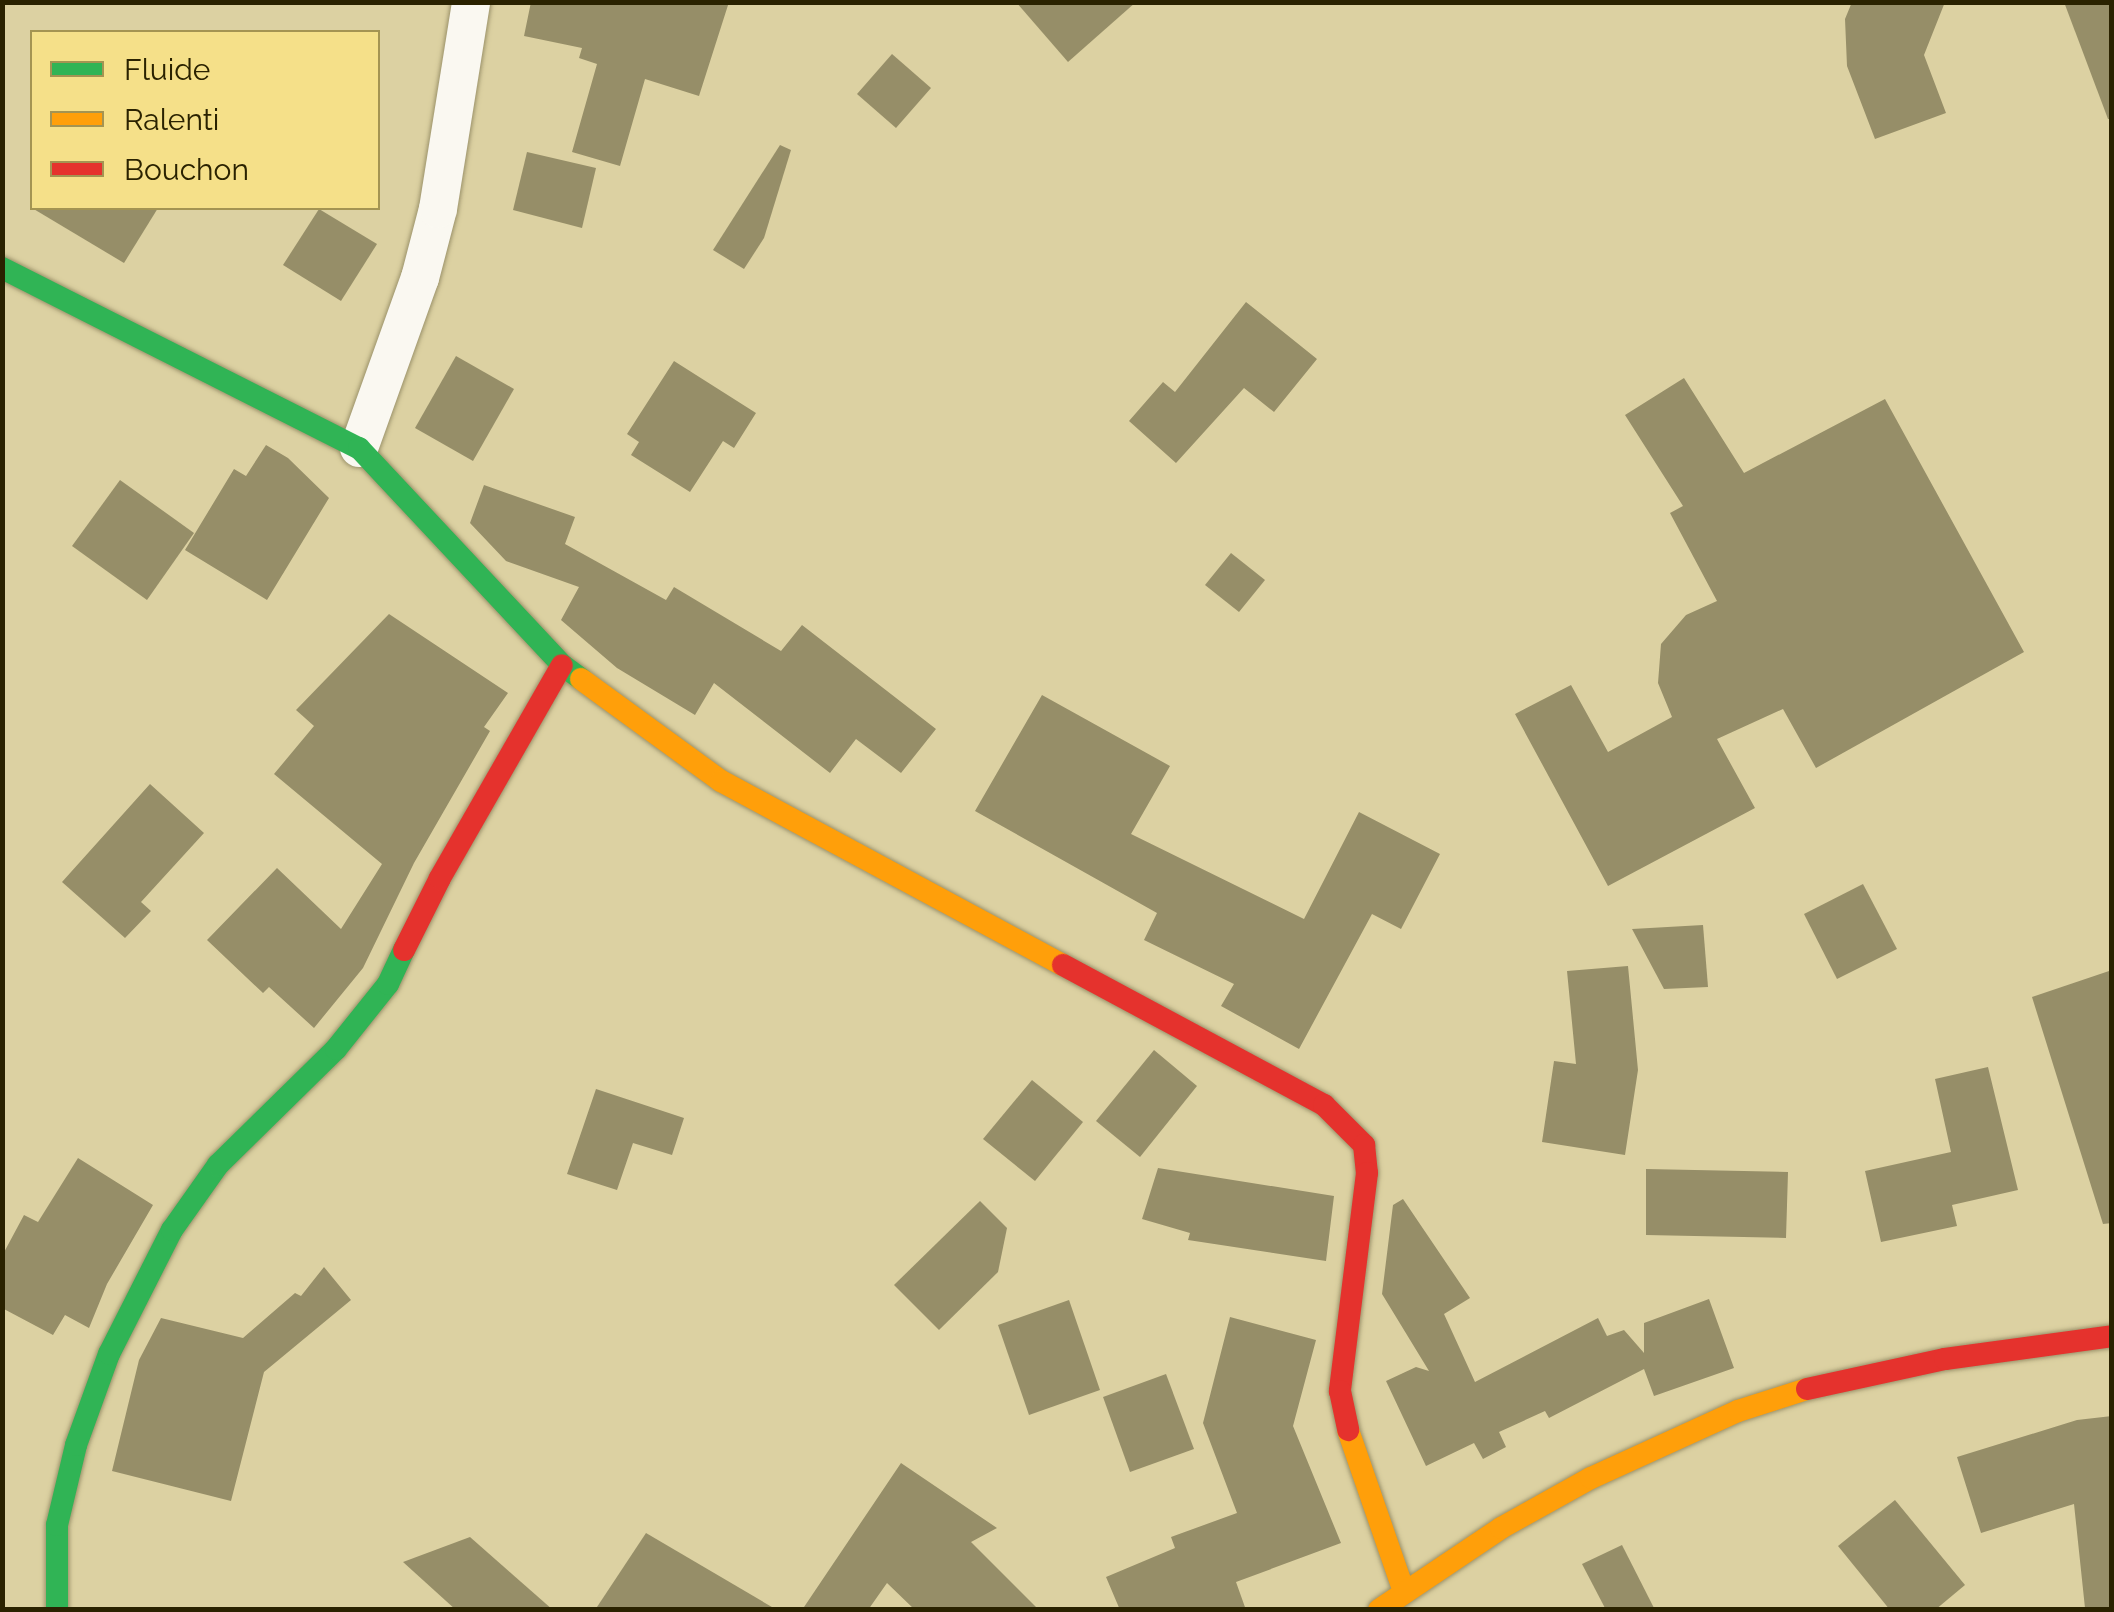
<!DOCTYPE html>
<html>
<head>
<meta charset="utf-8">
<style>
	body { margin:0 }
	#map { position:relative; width:2114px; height:1612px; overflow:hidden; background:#dcd1a2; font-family:Raleway,sans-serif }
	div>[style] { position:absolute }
	.building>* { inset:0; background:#968e68 }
	.roads { filter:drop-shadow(0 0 2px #9b926a) drop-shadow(0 0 2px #9b926a) }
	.street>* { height:38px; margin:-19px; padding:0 19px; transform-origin:19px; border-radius:19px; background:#faf8f1 }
	.fast>* { height:22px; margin:-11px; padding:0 11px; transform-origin:11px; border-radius:11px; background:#30b455 }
	.slow>* { height:22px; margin:-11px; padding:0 11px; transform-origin:11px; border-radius:11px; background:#ff9f0a }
	.jam>* { height:22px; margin:-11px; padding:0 11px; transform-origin:11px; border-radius:11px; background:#e5322d }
	span { translate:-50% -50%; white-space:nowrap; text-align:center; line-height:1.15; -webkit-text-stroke:8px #f5e089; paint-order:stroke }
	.frame { position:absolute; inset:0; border:5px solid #2a2200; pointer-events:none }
	.legend { position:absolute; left:30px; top:30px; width:350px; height:180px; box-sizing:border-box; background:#f5e089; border:2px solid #a49452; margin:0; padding:12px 18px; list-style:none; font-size:30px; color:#2a2200 }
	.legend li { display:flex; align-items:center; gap:20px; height:50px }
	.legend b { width:50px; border:2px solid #a49452 }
</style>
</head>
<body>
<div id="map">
	<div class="building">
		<i style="clip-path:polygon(531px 2px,729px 2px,699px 96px,645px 79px,620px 166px,572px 152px,597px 64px,579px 58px,582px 48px,524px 36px)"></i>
		<i style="clip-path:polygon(1016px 2px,1136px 2px,1068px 62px)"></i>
		<i style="clip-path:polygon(1852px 2px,1945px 2px,1924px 55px,1946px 113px,1875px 139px,1847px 66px,1845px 19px)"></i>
		<i style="clip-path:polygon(2064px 2px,2112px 2px,2112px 119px,2108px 119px)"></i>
		<i style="clip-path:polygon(892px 54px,931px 88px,896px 128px,857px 94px)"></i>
		<i style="clip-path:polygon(780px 145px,791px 150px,764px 238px,744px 269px,713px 250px)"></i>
		<i style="clip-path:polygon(527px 152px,596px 168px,582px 228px,513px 210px)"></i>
		<i style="clip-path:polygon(32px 208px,158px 208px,124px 263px)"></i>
		<i style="clip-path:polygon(319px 209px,377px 244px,341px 301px,283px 265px)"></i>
		<i style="clip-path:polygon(1246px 302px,1317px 359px,1274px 412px,1244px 388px,1176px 463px,1129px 421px,1163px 382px,1175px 392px)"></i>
		<i style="clip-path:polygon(456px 356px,514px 389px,473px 461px,415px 428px)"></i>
		<i style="clip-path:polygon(674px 361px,756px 413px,734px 448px,723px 441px,690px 492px,631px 455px,639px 442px,627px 434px)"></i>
		<i style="clip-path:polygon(1684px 378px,1744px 473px,1885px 399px,2024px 652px,1816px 768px,1783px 709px,1717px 739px,1755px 808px,1608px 886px,1515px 714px,1571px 685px,1608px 752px,1672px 717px,1658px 683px,1661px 644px,1686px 615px,1717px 601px,1670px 513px,1683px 506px,1625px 415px)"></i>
		<i style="clip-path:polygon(266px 445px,288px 458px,329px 498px,267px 600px,185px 550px,234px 469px,246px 476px)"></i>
		<i style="clip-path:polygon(120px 480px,194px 533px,147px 600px,72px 546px)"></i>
		<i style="clip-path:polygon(484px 485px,575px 517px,565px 544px,666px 600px,674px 587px,781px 651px,802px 625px,936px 729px,901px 773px,856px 739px,830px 773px,714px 683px,695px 715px,617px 668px,561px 620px,579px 587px,506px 561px,470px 523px)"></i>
		<i style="clip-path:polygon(1231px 553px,1265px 580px,1239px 612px,1205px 585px)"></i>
		<i style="clip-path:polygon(389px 614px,508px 693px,484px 727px,490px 731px,414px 863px,363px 968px,314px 1028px,269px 987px,263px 993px,207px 940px,277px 868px,341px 929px,382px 864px,274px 774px,314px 726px,296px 710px)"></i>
		<i style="clip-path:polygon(1042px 695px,1170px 766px,1131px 834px,1304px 919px,1359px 812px,1440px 854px,1401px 929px,1372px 914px,1299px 1049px,1221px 1006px,1234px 984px,1144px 940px,1157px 913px,975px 811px)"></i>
		<i style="clip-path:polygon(150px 784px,204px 833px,141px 902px,151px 911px,125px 938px,62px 882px)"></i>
		<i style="clip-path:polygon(1863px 884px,1897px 949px,1837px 979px,1804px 914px)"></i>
		<i style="clip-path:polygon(1703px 925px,1708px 987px,1664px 989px,1632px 929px)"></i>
		<i style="clip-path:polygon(1628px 966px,1638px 1070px,1625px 1155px,1542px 1142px,1554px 1061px,1576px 1064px,1567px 971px)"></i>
		<i style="clip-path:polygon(2112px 970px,2112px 1223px,2103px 1224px,2032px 997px)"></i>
		<i style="clip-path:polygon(1154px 1050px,1197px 1086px,1140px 1157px,1096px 1121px)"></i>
		<i style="clip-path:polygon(1988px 1067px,2018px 1190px,1952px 1205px,1957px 1226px,1881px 1242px,1865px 1171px,1951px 1152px,1935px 1079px)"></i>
		<i style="clip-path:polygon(1032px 1080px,1083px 1122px,1035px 1181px,983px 1139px)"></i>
		<i style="clip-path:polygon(596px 1089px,684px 1118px,672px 1155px,633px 1143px,617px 1190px,567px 1174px)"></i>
		<i style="clip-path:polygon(78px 1158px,153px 1205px,107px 1284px,89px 1328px,65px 1315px,53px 1335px,2px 1308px,2px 1256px,24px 1215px,38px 1222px)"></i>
		<i style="clip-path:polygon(1158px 1168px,1334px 1196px,1326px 1261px,1188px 1240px,1190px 1233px,1142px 1219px)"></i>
		<i style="clip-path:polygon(1646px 1169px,1788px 1172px,1786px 1238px,1646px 1235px)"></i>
		<i style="clip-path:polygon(1403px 1199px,1470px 1298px,1444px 1314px,1475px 1382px,1598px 1318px,1607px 1336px,1624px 1330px,1644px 1353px,1644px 1323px,1709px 1299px,1734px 1368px,1654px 1396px,1644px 1369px,1549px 1418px,1545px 1411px,1499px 1432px,1506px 1447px,1483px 1459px,1474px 1443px,1426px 1466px,1386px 1381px,1416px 1367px,1429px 1371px,1382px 1294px,1393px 1205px)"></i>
		<i style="clip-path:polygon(980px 1201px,1007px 1228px,998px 1272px,939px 1330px,894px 1285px)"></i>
		<i style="clip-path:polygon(324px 1267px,351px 1300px,264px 1372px,231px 1501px,112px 1471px,139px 1360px,161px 1318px,243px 1338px,295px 1293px,301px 1296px)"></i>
		<i style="clip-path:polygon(1069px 1300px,1100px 1390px,1029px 1415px,998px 1325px)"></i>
		<i style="clip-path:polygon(1230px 1317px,1316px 1340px,1293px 1426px,1341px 1543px,1236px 1582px,1246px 1610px,1120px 1610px,1106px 1577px,1175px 1548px,1171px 1537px,1237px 1513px,1203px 1423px)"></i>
		<i style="clip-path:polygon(1166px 1374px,1194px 1449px,1130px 1472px,1103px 1397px)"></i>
		<i style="clip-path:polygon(2112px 1416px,2112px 1607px,2085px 1608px,2074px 1504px,1981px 1533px,1957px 1457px,2077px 1420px)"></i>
		<i style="clip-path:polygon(901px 1463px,997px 1528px,971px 1542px,1039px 1610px,915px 1610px,887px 1583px,868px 1610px,802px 1610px)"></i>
		<i style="clip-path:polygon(1895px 1500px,1965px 1585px,1935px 1610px,1890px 1610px,1838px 1546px)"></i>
		<i style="clip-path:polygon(646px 1533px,777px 1610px,595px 1610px)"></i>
		<i style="clip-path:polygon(470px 1537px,553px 1610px,456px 1610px,403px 1562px)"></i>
		<i style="clip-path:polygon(1622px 1545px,1655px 1610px,1606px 1610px,1582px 1564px)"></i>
	</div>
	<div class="roads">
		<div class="street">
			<i style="left:359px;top:448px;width:181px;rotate:-70.3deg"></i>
			<i style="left:420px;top:278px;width:71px;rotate:-75.4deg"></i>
			<i style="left:438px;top:209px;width:210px;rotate:-80.9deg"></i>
		</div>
		<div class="fast">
			<i style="left:2px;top:268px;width:400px;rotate:26.8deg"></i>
			<i style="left:359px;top:448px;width:297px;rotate:46.9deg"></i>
			<i style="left:562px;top:665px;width:24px;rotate:36deg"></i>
			<i style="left:57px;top:1610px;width:85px;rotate:-90deg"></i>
			<i style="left:57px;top:1525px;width:82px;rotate:-76.6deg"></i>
			<i style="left:76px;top:1445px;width:97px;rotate:-70.1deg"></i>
			<i style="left:109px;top:1354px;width:139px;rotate:-63.1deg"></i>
			<i style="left:172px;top:1230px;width:80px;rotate:-54.7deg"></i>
			<i style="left:218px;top:1165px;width:165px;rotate:-44.5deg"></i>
			<i style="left:336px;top:1049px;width:83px;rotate:-51.3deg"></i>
			<i style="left:388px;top:984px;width:38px;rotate:-65deg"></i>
		</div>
		<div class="slow">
			<i style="left:581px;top:679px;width:173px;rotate:36.1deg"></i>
			<i style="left:721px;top:781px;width:388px;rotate:28.3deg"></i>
			<i style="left:1348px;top:1430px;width:171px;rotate:70.9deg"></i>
			<i style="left:1379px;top:1610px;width:147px;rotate:-33.9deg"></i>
			<i style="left:1501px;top:1528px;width:103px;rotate:-29.1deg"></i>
			<i style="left:1591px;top:1478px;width:162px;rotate:-24.5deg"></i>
			<i style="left:1738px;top:1411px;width:72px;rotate:-17.7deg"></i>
		</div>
		<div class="jam">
			<i style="left:404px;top:950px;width:80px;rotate:-63.4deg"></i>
			<i style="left:440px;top:878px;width:245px;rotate:-60.2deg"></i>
			<i style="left:1063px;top:965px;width:296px;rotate:28.2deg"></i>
			<i style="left:1324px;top:1105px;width:57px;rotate:45deg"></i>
			<i style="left:1364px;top:1145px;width:28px;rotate:84deg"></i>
			<i style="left:1367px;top:1173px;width:220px;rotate:97.1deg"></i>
			<i style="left:1340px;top:1391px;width:40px;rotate:78deg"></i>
			<i style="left:1807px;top:1389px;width:141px;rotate:-12.3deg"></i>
			<i style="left:1945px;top:1359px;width:169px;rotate:-7.8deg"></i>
		</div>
	</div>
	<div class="frame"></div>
	<ul class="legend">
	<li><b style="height:12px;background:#30b455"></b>Fluide</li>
	<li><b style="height:12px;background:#ff9f0a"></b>Ralenti</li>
	<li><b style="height:12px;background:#e5322d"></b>Bouchon</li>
	</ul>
</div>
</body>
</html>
